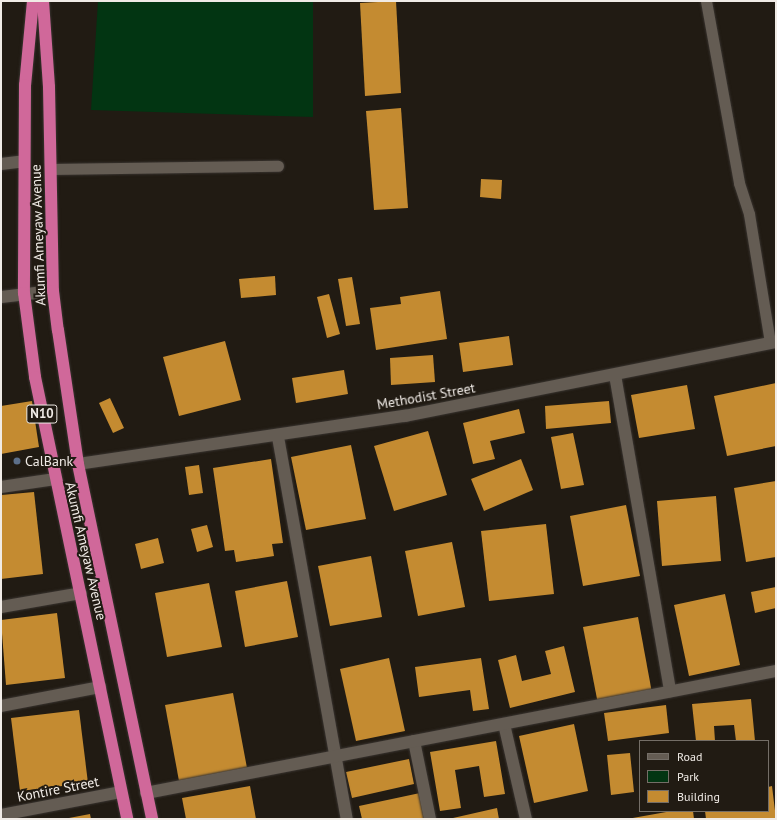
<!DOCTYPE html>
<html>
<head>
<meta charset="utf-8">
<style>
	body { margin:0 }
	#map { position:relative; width:777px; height:820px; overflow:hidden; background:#211b13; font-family:"PT Sans",sans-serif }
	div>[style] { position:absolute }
	.green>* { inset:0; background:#023512 }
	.building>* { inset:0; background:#c48b31 }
	.roads { filter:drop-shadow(0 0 1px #393430) drop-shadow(0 0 1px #393430) }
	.service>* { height:11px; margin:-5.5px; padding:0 5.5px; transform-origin:5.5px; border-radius:5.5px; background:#645c53 }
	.minor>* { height:12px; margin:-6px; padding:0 6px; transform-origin:6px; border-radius:6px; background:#645c53 }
	.tertiary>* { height:12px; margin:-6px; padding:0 6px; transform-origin:6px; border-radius:6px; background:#645c53 }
	.trunk>* { height:12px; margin:-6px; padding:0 6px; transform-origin:6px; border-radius:6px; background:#d0689a }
	.dots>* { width:11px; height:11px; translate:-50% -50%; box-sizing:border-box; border:2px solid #211b13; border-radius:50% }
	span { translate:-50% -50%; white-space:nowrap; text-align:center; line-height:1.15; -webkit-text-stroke:4px #211b13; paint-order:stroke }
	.shield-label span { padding:1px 3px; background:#211b13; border:1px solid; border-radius:3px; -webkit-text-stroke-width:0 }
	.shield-label { font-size:13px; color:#f0ebe6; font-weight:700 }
	.street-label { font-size:14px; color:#f0ebe6 }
	.poi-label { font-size:14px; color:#f0ebe6 }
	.left { translate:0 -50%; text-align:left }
	.frame { position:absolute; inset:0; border:2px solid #f0ebe6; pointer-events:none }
	.legend { position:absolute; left:639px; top:740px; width:130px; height:72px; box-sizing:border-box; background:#211b13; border:1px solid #746e67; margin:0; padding:5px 7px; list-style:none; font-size:12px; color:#f0ebe6 }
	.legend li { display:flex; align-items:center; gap:8px; height:20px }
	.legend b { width:20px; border:1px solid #746e67 }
</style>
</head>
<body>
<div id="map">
	<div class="green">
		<i style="clip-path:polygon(98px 1px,313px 1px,313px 117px,91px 110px)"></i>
	</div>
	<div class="building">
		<i style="clip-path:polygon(396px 1px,401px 93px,365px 96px,360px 3px)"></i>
		<i style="clip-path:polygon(401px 108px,408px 208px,374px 210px,366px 111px)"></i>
		<i style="clip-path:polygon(481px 179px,502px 180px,501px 199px,480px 197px)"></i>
		<i style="clip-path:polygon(275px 276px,276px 295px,241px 298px,239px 279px)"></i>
		<i style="clip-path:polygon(352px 277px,360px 324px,346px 326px,338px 279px)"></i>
		<i style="clip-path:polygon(440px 291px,447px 339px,376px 350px,370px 308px,401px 304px,400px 297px)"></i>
		<i style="clip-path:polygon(329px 294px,340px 334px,327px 338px,317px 297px)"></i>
		<i style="clip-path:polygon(509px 336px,513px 365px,463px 372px,459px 343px)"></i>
		<i style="clip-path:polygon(225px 341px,241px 400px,179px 416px,163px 357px)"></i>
		<i style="clip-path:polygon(433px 355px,435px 382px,391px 385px,390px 358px)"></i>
		<i style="clip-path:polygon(344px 370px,348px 394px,296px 403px,292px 378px)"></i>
		<i style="clip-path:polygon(776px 383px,776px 446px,727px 456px,714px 396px)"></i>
		<i style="clip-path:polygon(687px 385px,695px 429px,639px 438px,631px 395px)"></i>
		<i style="clip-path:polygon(110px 398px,124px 428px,113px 433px,99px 403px)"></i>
		<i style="clip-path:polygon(32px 401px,39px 447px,1px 454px,1px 406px)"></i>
		<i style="clip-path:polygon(609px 401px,611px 423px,546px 429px,545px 406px)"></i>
		<i style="clip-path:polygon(519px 409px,525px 433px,490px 441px,495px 459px,473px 464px,463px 423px)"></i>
		<i style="clip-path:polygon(428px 431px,447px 495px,394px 511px,374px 446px)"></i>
		<i style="clip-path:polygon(573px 433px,584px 485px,561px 489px,551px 437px)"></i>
		<i style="clip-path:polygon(351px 445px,366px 519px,306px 530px,291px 457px)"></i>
		<i style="clip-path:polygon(271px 459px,283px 543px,272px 544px,274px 556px,236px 562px,234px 550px,225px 551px,213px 468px)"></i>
		<i style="clip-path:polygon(521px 459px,533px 490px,484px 511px,471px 479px)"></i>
		<i style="clip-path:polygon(199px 465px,203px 493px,189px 495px,185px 467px)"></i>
		<i style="clip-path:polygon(776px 481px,776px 557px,746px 562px,734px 488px)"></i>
		<i style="clip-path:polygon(34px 492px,43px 574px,1px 579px,1px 495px)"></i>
		<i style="clip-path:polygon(716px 496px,721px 561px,662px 566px,657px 501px)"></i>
		<i style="clip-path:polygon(626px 505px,640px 576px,583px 586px,570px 516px)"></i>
		<i style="clip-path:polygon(546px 524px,554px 594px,489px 601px,481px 531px)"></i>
		<i style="clip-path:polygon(207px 525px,213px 547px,197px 552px,191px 529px)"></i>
		<i style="clip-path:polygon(158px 538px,164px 563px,141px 569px,135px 544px)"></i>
		<i style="clip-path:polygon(452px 542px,465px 607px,418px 616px,405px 551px)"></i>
		<i style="clip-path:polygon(371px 556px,382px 617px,330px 626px,318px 566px)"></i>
		<i style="clip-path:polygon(287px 581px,298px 637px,245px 647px,235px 591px)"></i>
		<i style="clip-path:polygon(209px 583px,222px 647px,167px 657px,155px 593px)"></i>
		<i style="clip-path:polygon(776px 587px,776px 608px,755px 613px,751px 592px)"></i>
		<i style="clip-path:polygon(725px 594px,740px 665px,689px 676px,674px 605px)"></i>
		<i style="clip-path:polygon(57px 613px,65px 678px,6px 685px,1px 620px)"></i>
		<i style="clip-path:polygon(638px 617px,652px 693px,598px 704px,583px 627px)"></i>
		<i style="clip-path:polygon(564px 646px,575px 692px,510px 708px,498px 660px,516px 655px,522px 681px,551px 674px,545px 651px)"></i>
		<i style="clip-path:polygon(389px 658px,405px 731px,356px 741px,340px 669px)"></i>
		<i style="clip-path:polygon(481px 658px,489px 709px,473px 711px,470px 690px,419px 697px,415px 667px)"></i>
		<i style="clip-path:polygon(233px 693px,247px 768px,179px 781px,165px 705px)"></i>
		<i style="clip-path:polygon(751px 699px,755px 741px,736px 741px,734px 725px,714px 726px,715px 741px,696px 741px,692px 704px)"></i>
		<i style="clip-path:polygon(666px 705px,669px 733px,608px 741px,604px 713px)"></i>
		<i style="clip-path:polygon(79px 710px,88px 783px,20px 791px,11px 718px)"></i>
		<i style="clip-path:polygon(574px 724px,588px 791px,534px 803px,519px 736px)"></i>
		<i style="clip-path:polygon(496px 741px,505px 794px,484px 797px,479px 766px,455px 770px,461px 808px,440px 811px,430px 752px)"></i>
		<i style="clip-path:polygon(630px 753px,634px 792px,611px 795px,607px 755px)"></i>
		<i style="clip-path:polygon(409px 759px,414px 784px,352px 798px,346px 772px)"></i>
		<i style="clip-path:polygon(250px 786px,256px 819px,186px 819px,182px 798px)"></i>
		<i style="clip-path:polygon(772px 786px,776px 819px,706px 819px,705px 811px,768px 811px,768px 787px)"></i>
		<i style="clip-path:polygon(420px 793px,425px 819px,362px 819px,359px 806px)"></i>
		<i style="clip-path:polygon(497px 808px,499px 819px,454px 819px,453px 818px)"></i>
		<i style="clip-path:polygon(672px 811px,693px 811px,694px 819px,627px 819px)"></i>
		<i style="clip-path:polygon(90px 814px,91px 819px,69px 819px,69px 818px)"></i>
	</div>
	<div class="roads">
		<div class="service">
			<i style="left:706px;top:1px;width:185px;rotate:79.7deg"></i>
			<i style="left:739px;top:183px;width:33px;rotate:72deg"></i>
			<i style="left:749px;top:214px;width:130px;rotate:80.7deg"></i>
			<i style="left:50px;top:169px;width:228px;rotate:-0.8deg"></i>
		</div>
		<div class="minor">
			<i style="left:1px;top:164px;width:23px;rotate:-7deg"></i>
			<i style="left:615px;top:375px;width:321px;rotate:80.1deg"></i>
			<i style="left:278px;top:437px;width:388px;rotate:79.8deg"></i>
			<i style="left:78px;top:464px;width:331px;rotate:-8.4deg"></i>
			<i style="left:405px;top:416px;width:378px;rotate:-11.3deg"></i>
			<i style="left:1px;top:487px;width:55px;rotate:-8.4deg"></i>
			<i style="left:1px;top:607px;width:81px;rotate:-9.9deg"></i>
			<i style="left:1px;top:706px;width:101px;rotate:-10.9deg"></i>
			<i style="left:504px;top:724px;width:98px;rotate:77deg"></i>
			<i style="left:414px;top:741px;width:80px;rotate:78.4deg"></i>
			<i style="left:146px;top:793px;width:642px;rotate:-10.96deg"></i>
			<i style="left:1px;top:815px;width:122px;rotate:-10.9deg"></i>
		</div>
		<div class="tertiary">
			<i style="left:1px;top:297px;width:52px;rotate:-6.6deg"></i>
		</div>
		<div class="trunk">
			<i style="left:33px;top:1px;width:84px;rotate:95.4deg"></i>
			<i style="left:25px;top:85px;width:208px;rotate:90.3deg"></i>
			<i style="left:24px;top:293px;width:85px;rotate:82.5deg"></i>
			<i style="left:35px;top:377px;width:451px;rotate:78.2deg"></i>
			<i style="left:43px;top:1px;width:86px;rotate:86deg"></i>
			<i style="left:49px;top:87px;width:204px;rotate:88.9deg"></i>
			<i style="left:53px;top:291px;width:39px;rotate:83deg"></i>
			<i style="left:58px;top:330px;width:135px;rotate:81.5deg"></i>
			<i style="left:78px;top:464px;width:363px;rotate:78.2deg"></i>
		</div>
	</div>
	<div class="dots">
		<i style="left:17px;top:461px;background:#5c6f8a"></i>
	</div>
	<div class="shield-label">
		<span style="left:42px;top:414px">N10</span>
	</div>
	<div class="street-label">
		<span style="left:38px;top:235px;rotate:-92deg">Akumfi Ameyaw Avenue</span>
		<span style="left:426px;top:396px;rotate:-10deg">Methodist Street</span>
		<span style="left:86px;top:551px;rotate:77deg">Akumfi Ameyaw Avenue</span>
		<span style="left:58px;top:789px;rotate:-11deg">Kontire Street</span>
	</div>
	<div class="poi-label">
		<span class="left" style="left:25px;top:461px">CalBank</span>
	</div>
	<div class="frame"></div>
	<ul class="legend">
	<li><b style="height:5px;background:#645c53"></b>Road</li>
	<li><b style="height:11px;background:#023512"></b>Park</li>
	<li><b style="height:11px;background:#c48b31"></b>Building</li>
	</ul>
</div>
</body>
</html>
